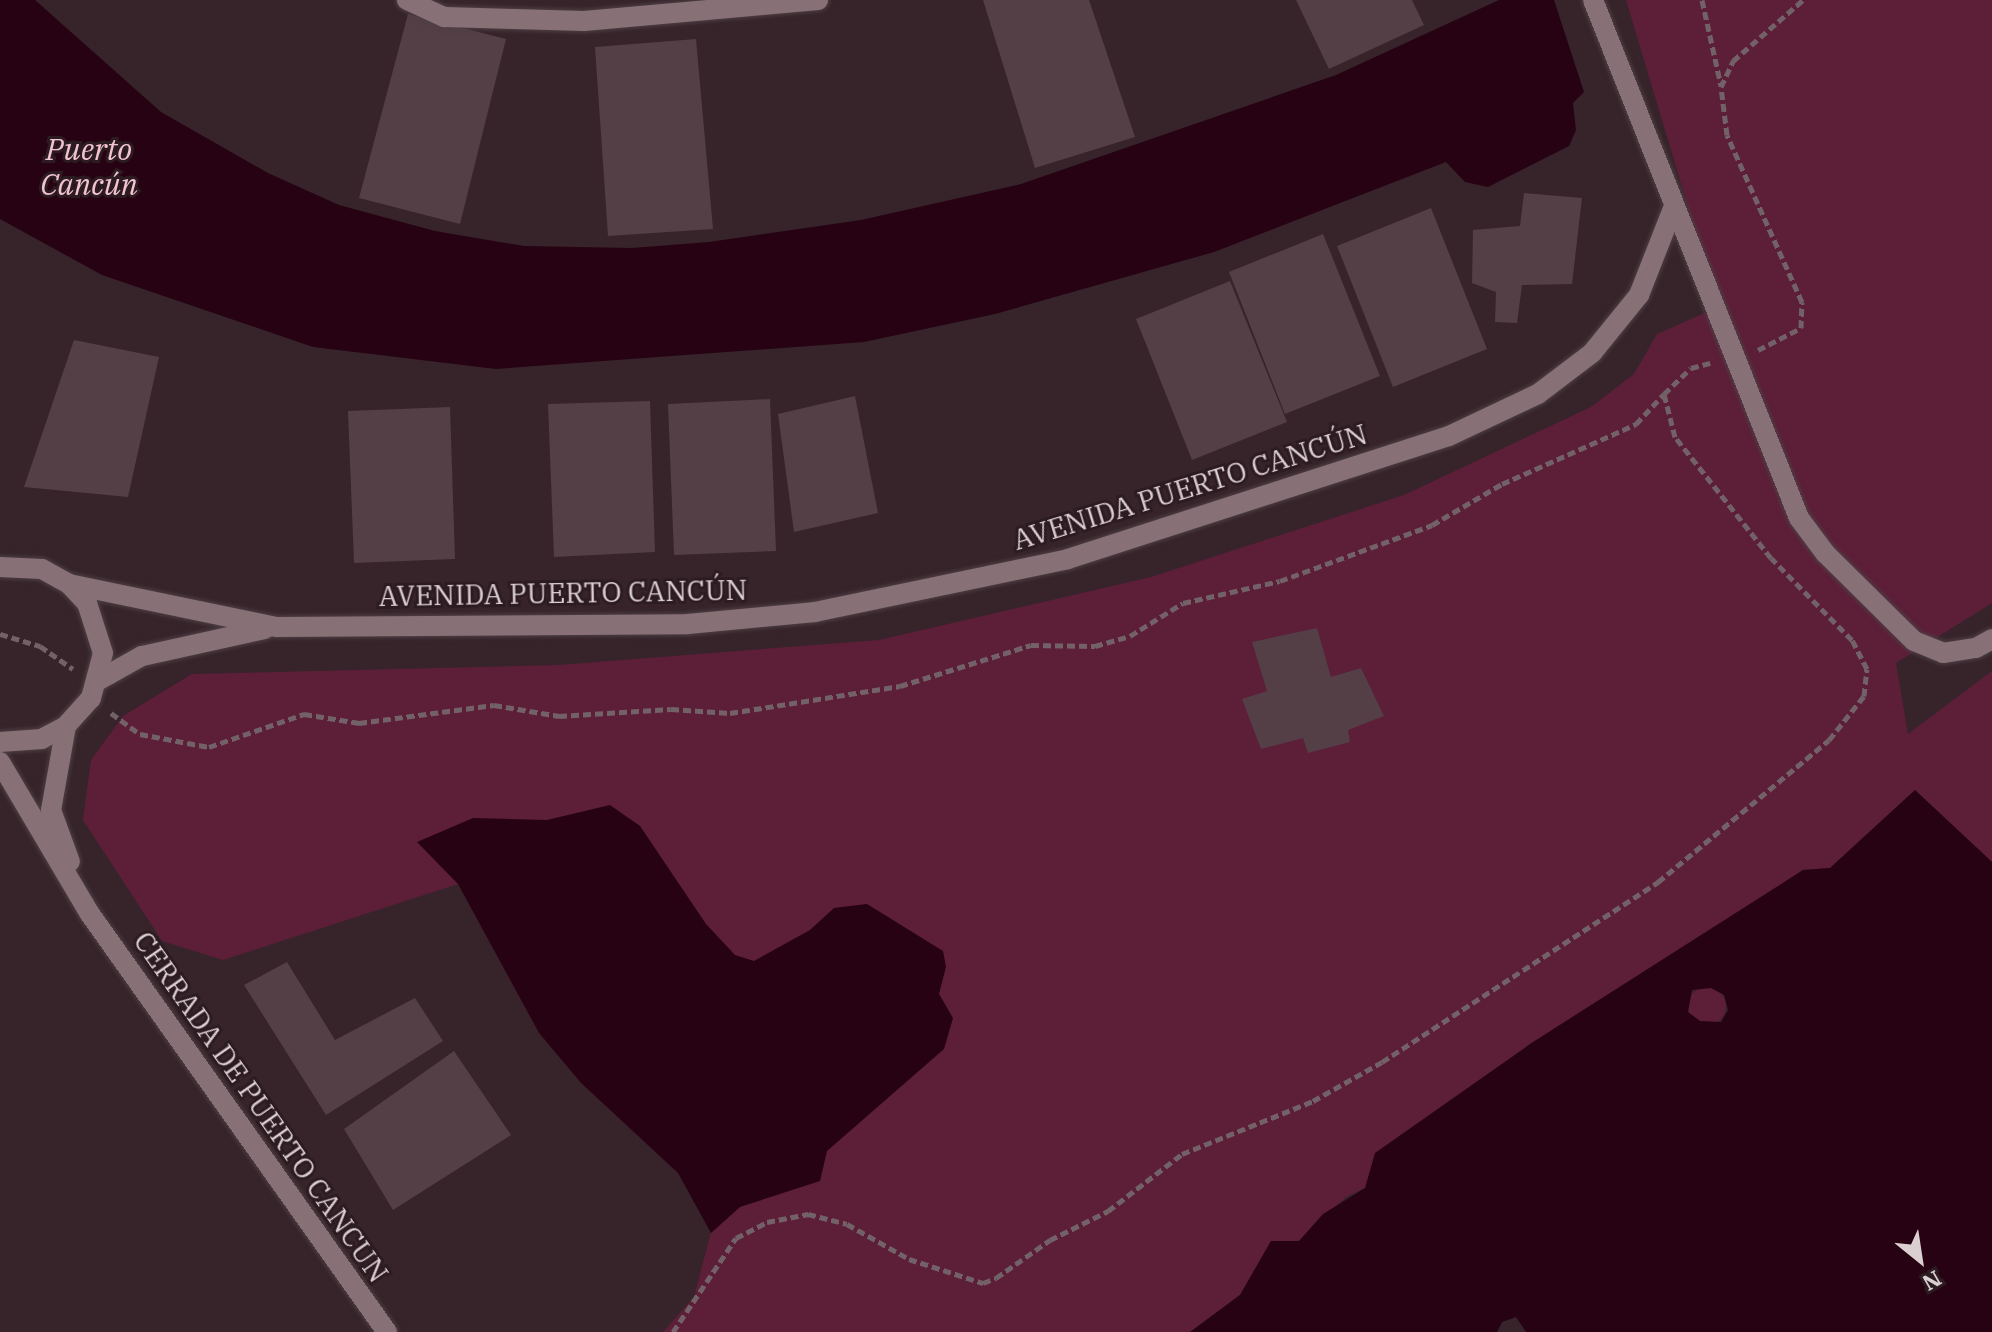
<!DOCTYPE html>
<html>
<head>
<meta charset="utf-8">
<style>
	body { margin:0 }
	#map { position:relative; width:1992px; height:1332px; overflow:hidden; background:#36242a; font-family:"IBM Plex Serif",serif }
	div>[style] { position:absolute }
	.green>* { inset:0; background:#5d1e38 }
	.round { border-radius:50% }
	.water>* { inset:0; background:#270212 }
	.building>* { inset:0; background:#533f45 }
	.path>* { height:5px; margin-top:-2.5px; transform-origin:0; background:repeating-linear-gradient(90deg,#726267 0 8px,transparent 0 12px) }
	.roads { filter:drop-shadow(0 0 2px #4e3f45) drop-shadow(0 0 2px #4e3f45) }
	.street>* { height:20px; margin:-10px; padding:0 10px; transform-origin:10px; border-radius:10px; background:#877177 }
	span { translate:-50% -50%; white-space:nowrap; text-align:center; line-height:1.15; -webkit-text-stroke:6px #2c1b20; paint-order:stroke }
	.street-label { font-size:28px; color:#dbcfd2 }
	.water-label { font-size:30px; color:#f2c3d1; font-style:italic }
	.north { position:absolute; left:1880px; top:1220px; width:80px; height:80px; -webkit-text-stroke:6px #2c1b20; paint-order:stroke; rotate:150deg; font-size:22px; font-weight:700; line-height:32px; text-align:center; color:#dbcfd2 }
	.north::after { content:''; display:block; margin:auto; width:28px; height:36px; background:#dbcfd2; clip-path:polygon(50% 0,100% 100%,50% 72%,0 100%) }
</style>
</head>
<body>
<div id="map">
	<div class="green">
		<i style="clip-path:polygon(1626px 0,1992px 0,1992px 603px,1896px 663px,1908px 734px,1992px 671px,1992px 862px,1915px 790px,1830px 868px,1803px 870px,1365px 1188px,1346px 1197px,1299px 1241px,1271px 1241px,1240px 1295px,1190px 1332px,663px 1332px,694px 1297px,711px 1232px,678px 1173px,581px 1083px,539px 1033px,458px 884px,223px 960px,162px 941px,83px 820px,91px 760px,123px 716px,192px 674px,558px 665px,879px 640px,1151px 577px,1404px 495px,1591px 407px,1634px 374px,1657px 334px,1718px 307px)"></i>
		<i class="round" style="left:1688px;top:987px;width:38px;height:38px"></i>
	</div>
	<div class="water">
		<i style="clip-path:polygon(0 0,35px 0,161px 112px,268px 173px,339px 205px,435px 231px,524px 246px,632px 248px,709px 242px,861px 220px,1021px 184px,1336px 75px,1499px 0,1554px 0,1584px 92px,1573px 103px,1576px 130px,1569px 146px,1488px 187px,1465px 182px,1446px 162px,1214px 252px,995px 314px,864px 342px,496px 369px,313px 347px,102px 275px,0 219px)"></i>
		<i style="clip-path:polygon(evenodd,1915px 790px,1992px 862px,1992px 1332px,1526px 1332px,1516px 1317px,1502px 1322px,1497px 1332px,1190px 1332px,1240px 1295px,1271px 1241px,1299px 1241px,1323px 1214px,1365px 1188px,1375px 1153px,1533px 1042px,1803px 870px,1830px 868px,1915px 790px,1711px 988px,1724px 995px,1728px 1010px,1721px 1022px,1700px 1021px,1688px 1012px,1692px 990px,1711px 988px)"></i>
		<i style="clip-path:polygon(610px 805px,640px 826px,706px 924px,735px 955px,754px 961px,810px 930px,834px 908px,867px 904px,943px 951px,946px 967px,939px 994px,953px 1018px,944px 1049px,827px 1151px,820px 1181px,740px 1207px,711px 1233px,678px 1173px,581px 1083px,539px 1033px,458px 884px,417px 842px,473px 818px,547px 820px)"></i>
	</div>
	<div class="building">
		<i style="clip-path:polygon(983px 0,1089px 0,1135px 137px,1035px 168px)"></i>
		<i style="clip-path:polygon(1296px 0,1412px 0,1424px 25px,1329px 69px)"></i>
		<i style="clip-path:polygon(408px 14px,506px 39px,460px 224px,359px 198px)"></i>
		<i style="clip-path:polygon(696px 39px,713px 229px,608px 236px,595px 47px)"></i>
		<i style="clip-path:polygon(1524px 193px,1582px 198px,1572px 284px,1522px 285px,1517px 323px,1495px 322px,1496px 292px,1472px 283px,1473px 230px,1520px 226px)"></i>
		<i style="clip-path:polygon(1431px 208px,1487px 349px,1393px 387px,1337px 246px)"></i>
		<i style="clip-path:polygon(1323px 234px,1380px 376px,1285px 414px,1229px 272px)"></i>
		<i style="clip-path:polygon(1230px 281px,1287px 422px,1192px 460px,1136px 319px)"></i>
		<i style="clip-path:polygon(74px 340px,159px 357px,128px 497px,24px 487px)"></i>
		<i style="clip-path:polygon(855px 396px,878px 513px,794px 532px,778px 414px)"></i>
		<i style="clip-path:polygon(770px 399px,776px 551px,674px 555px,668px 404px)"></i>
		<i style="clip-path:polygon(650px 401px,655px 552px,554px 557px,548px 404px)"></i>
		<i style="clip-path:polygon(450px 407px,455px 559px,354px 563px,348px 411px)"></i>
		<i style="clip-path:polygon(1317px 628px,1331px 677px,1361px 668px,1384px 716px,1348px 730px,1350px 742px,1308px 753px,1303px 738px,1261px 749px,1242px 699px,1267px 691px,1252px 642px)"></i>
		<i style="clip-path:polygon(287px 962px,335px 1040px,415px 998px,443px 1041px,326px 1115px,244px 985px)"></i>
		<i style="clip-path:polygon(454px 1051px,511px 1135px,393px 1210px,344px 1129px)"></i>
	</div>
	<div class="path">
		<i style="left:1702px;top:0;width:88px;rotate:77.5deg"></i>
		<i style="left:1758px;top:350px;width:48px;rotate:-27.1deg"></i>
		<i style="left:1801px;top:328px;width:26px;rotate:-88deg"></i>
		<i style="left:1802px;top:302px;width:183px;rotate:-114.2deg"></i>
		<i style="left:1727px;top:135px;width:48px;rotate:-97.1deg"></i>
		<i style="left:1721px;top:87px;width:29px;rotate:-65deg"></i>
		<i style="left:1733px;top:61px;width:93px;rotate:-41.1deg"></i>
		<i style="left:0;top:634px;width:42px;rotate:16.7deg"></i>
		<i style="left:40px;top:646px;width:40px;rotate:34.9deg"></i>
		<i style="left:111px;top:713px;width:36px;rotate:36deg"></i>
		<i style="left:140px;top:734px;width:70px;rotate:10.7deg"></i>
		<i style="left:209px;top:747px;width:101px;rotate:-19.2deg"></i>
		<i style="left:304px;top:714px;width:56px;rotate:9.3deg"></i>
		<i style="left:359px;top:723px;width:136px;rotate:-7.6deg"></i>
		<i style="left:494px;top:705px;width:66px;rotate:9.6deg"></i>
		<i style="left:559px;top:716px;width:112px;rotate:-3.6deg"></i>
		<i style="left:671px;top:709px;width:59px;rotate:3.9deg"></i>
		<i style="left:730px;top:713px;width:172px;rotate:-9deg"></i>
		<i style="left:900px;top:686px;width:137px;rotate:-17.4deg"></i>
		<i style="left:1031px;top:645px;width:64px;rotate:0.9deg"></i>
		<i style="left:1095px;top:646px;width:36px;rotate:-16deg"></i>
		<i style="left:1130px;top:636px;width:62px;rotate:-31.9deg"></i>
		<i style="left:1183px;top:603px;width:99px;rotate:-12.8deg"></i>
		<i style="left:1280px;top:581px;width:162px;rotate:-20.2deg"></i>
		<i style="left:1432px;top:525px;width:81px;rotate:-30.4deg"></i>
		<i style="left:1502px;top:484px;width:147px;rotate:-24.1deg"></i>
		<i style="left:1636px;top:424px;width:41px;rotate:-47deg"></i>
		<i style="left:673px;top:1332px;width:113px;rotate:-56.2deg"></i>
		<i style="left:736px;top:1238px;width:35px;rotate:-27deg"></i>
		<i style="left:767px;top:1222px;width:42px;rotate:-11deg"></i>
		<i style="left:808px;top:1214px;width:40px;rotate:14.4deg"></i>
		<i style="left:847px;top:1224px;width:71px;rotate:29.4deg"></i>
		<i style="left:909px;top:1259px;width:78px;rotate:18deg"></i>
		<i style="left:983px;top:1283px;width:14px;rotate:-21deg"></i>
		<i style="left:996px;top:1278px;width:66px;rotate:-35.1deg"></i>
		<i style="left:1050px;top:1240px;width:65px;rotate:-26.6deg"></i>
		<i style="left:1108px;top:1211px;width:93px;rotate:-37.6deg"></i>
		<i style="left:1182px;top:1154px;width:141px;rotate:-22deg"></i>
		<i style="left:1313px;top:1101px;width:79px;rotate:-29.5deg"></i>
		<i style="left:1382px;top:1062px;width:330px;rotate:-33.1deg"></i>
		<i style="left:1658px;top:882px;width:222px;rotate:-39.7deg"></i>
		<i style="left:1829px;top:740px;width:56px;rotate:-51.5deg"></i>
		<i style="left:1864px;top:696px;width:27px;rotate:-84deg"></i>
		<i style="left:1867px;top:669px;width:33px;rotate:-117deg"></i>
		<i style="left:1852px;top:640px;width:115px;rotate:-134.6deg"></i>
		<i style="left:1771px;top:558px;width:154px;rotate:-128.4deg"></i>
		<i style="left:1675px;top:437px;width:44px;rotate:-104.3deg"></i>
		<i style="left:1664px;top:394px;width:37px;rotate:-44deg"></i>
		<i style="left:1691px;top:368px;width:20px;rotate:-15deg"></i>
	</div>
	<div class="roads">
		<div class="street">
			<i style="left:407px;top:0;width:41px;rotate:24.7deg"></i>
			<i style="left:444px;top:17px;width:140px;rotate:1.6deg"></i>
			<i style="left:584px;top:21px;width:235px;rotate:-5.1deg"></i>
			<i style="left:1593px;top:0;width:557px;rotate:68.31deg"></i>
			<i style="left:1799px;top:518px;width:44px;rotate:53.4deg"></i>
			<i style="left:1825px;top:553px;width:125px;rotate:44.7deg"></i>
			<i style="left:1914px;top:641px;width:31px;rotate:22deg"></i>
			<i style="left:1943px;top:653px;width:33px;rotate:-9deg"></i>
			<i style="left:1976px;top:648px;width:18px;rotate:-29deg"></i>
			<i style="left:0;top:567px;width:42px;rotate:2.7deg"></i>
			<i style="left:42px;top:569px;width:31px;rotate:29deg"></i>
			<i style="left:69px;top:584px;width:26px;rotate:47deg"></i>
			<i style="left:87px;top:603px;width:52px;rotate:72.3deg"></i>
			<i style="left:103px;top:653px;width:47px;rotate:104.9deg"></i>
			<i style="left:91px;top:698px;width:38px;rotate:132deg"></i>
			<i style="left:66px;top:726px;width:27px;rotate:152deg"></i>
			<i style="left:42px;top:739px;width:42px;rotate:175.9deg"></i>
			<i style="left:69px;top:584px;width:212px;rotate:11.7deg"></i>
			<i style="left:277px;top:627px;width:411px;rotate:-0.4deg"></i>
			<i style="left:688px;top:624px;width:128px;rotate:-5.4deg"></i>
			<i style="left:815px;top:612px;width:258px;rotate:-11.8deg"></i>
			<i style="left:1068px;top:559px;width:400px;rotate:-17.9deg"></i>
			<i style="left:1449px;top:436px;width:98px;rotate:-25.3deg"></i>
			<i style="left:1538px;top:394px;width:68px;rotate:-37.2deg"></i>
			<i style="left:1592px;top:353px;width:75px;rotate:-51deg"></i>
			<i style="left:1639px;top:295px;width:96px;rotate:-68.5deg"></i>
			<i style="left:99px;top:680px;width:49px;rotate:-29.2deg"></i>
			<i style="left:142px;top:656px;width:126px;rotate:-12.4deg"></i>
			<i style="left:66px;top:726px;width:85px;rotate:100.1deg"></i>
			<i style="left:51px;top:810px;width:55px;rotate:69.9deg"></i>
			<i style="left:0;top:762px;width:177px;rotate:59.4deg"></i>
			<i style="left:90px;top:914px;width:513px;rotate:54.61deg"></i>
		</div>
	</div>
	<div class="street-label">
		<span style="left:1190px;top:487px;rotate:-17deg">AVENIDA PUERTO CANCÚN</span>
		<span style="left:563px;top:593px;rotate:-1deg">AVENIDA PUERTO CANCÚN</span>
		<span style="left:261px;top:1107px;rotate:55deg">CERRADA DE PUERTO CANCUN</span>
	</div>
	<div class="water-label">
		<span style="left:89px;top:166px">Puerto<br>Cancún</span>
	</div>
	<div class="north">N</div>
</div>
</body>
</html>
